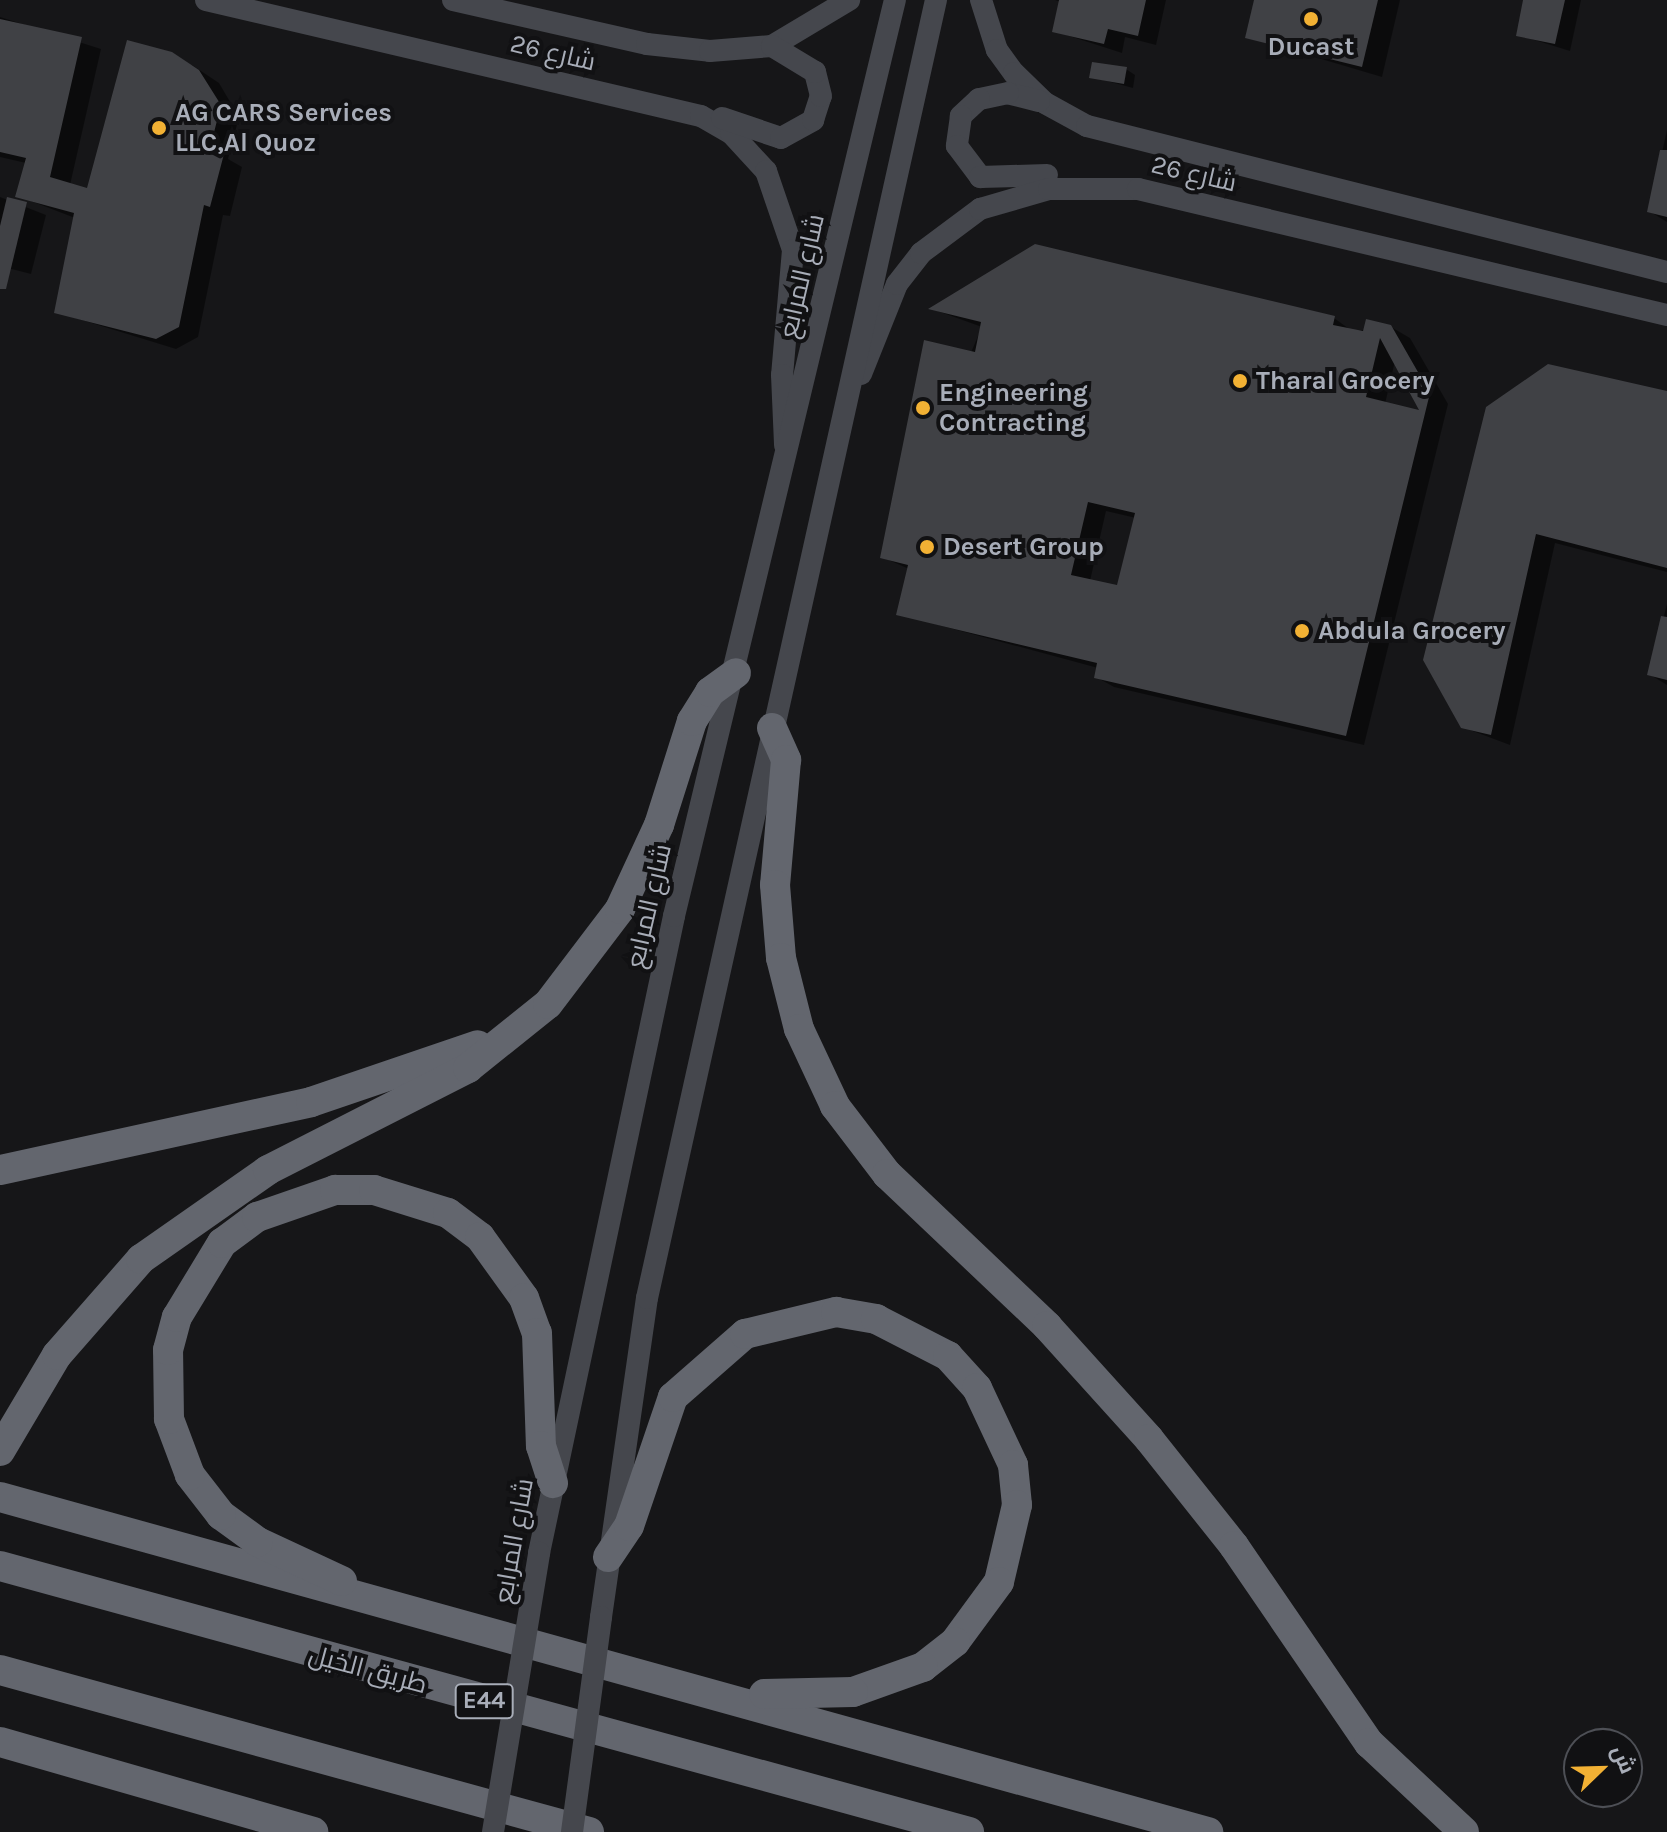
<!DOCTYPE html>
<html>
<head>
<meta charset="utf-8">
<style>
	body { margin:0 }
	#map { position:relative; width:1667px; height:1832px; overflow:hidden; background:#161618; font-family:Karla,Cairo,sans-serif }
	div>[style] { position:absolute }
	.shadow>* { inset:0; background:#0007 }
	.building>* { inset:0; background:#404145 }
	.secondary>* { height:22px; margin:-11px; padding:0 11px; transform-origin:11px; border-radius:11px; background:#45474d }
	.highway>* { height:30px; margin:-15px; padding:0 15px; transform-origin:15px; border-radius:15px; background:#63666e }
	.secondary-bridge>* { height:22px; margin:-11px; padding:0 11px; transform-origin:11px; border-radius:11px; background:#45474d }
	.dots>* { width:22px; height:22px; translate:-50% -50%; box-sizing:border-box; border:4px solid #111113; border-radius:50% }
	span { translate:-50% -50%; white-space:nowrap; text-align:center; line-height:1.15; -webkit-text-stroke:8px #111113; paint-order:stroke }
	.shield-label span { padding:2px 6px; background:#111113; border:2px solid; border-radius:6px; -webkit-text-stroke-width:0 }
	.shield-label { font-size:24px; color:#a8adb8; font-weight:700 }
	.poi-label { font-size:26px; color:#a8adb8; font-weight:700 }
	.left { translate:0 -50%; text-align:left }
	.street-label { font-size:26px; color:#a8adb8 }
	.north { position:absolute; left:1563px; top:1728px; width:80px; height:80px; box-sizing:border-box; background:#111113; border:2px solid #4d4f55; border-radius:50%; rotate:67deg; font-size:22px; font-weight:700; line-height:32px; text-align:center; color:#a8adb8 }
	.north::after { content:''; display:block; margin:auto; width:28px; height:36px; background:#f2b134; clip-path:polygon(50% 0,100% 100%,50% 72%,0 100%) }
</style>
</head>
<body>
<div id="map">
	<div class="shadow">
		<i style="clip-path:polygon(1055px 0,1166px 0,1156px 45px,1125px 37px,1122px 53px,1054px 31px,1061px 2px)"></i>
		<i style="clip-path:polygon(1256px 0,1400px 0,1382px 77px,1247px 37px)"></i>
		<i style="clip-path:polygon(1525px 0,1581px 0,1570px 51px,1518px 35px)"></i>
		<i style="clip-path:polygon(0 17px,101px 49px,70px 185px,88px 190px,192px 65px,219px 83px,239px 117px,228px 159px,242px 167px,230px 216px,223px 215px,198px 337px,176px 349px,56px 312px,75px 218px,18px 196px,26px 163px,0 157px)"></i>
		<i style="clip-path:polygon(1126px 69px,1135px 75px,1133px 88px,1092px 77px)"></i>
		<i style="clip-path:polygon(1667px 130px,1667px 222px,1649px 211px)"></i>
		<i style="clip-path:polygon(0 197px,46px 215px,31px 274px,0 266px)"></i>
		<i style="clip-path:polygon(evenodd,932px 309px,1334px 318px,1352px 331px,1391px 327px,1410px 338px,1448px 404px,1364px 745px,1114px 687px,1096px 677px,1098px 668px,898px 614px,909px 569px,882px 557px,982px 327px,932px 309px,1395px 361px,1423px 413px,1385px 404px,1395px 361px,932px 309px,1106px 511px,1136px 518px,1118px 588px,1090px 581px,1106px 511px)"></i>
		<i style="clip-path:polygon(1667px 396px,1667px 572px,1555px 543px,1510px 745px,1462px 727px,1487px 408px)"></i>
		<i style="clip-path:polygon(1667px 604px,1667px 685px,1649px 674px)"></i>
	</div>
	<div class="building">
		<i style="clip-path:polygon(1059px 0,1146px 0,1138px 36px,1108px 29px,1104px 44px,1052px 32px)"></i>
		<i style="clip-path:polygon(1254px 0,1378px 0,1362px 67px,1245px 38px)"></i>
		<i style="clip-path:polygon(1523px 0,1565px 0,1555px 44px,1516px 36px)"></i>
		<i style="clip-path:polygon(0 19px,82px 37px,50px 177px,87px 188px,127px 40px,172px 52px,199px 70px,221px 105px,209px 152px,224px 154px,210px 207px,204px 205px,179px 327px,156px 339px,54px 313px,74px 213px,15px 197px,26px 158px,0 152px)"></i>
		<i style="clip-path:polygon(1092px 62px,1127px 67px,1124px 84px,1089px 78px)"></i>
		<i style="clip-path:polygon(1660px 150px,1667px 150px,1667px 217px,1647px 212px)"></i>
		<i style="clip-path:polygon(7px 197px,27px 202px,6px 289px,0 289px,0 226px)"></i>
		<i style="clip-path:polygon(evenodd,1035px 244px,1335px 316px,1333px 325px,1363px 331px,1366px 319px,1391px 325px,1430px 393px,1346px 736px,1094px 678px,1097px 663px,896px 615px,908px 565px,880px 558px,924px 340px,975px 352px,981px 322px,928px 309px,1035px 244px,1380px 338px,1419px 410px,1366px 397px,1380px 338px,1035px 244px,1088px 502px,1135px 513px,1117px 585px,1071px 575px,1088px 502px)"></i>
		<i style="clip-path:polygon(1548px 364px,1667px 391px,1667px 568px,1536px 534px,1491px 735px,1461px 728px,1423px 660px,1486px 407px)"></i>
		<i style="clip-path:polygon(1661px 616px,1667px 617px,1667px 680px,1647px 675px)"></i>
	</div>
	<div class="secondary">
		<i style="left:206px;top:0;width:508px;rotate:13.19deg"></i>
		<i style="left:701px;top:116px;width:34px;rotate:30deg"></i>
		<i style="left:731px;top:133px;width:52px;rotate:47.4deg"></i>
		<i style="left:766px;top:171px;width:83px;rotate:71.1deg"></i>
		<i style="left:793px;top:250px;width:125px;rotate:95deg"></i>
		<i style="left:782px;top:375px;width:70px;rotate:87.5deg"></i>
		<i style="left:453px;top:0;width:199px;rotate:12.8deg"></i>
		<i style="left:647px;top:44px;width:63px;rotate:6.3deg"></i>
		<i style="left:710px;top:51px;width:62px;rotate:-4.6deg"></i>
		<i style="left:772px;top:46px;width:90px;rotate:-30.9deg"></i>
		<i style="left:981px;top:0;width:52px;rotate:72.3deg"></i>
		<i style="left:997px;top:50px;width:29px;rotate:54deg"></i>
		<i style="left:1014px;top:73px;width:43px;rotate:44.1deg"></i>
		<i style="left:1045px;top:103px;width:48px;rotate:28.7deg"></i>
		<i style="left:1087px;top:126px;width:598px;rotate:14.13deg"></i>
		<i style="left:1039px;top:101px;width:32px;rotate:-166deg"></i>
		<i style="left:1008px;top:93px;width:30px;rotate:168deg"></i>
		<i style="left:979px;top:99px;width:25px;rotate:137deg"></i>
		<i style="left:961px;top:116px;width:30px;rotate:98deg"></i>
		<i style="left:957px;top:146px;width:39px;rotate:53deg"></i>
		<i style="left:980px;top:177px;width:67px;rotate:-1.7deg"></i>
		<i style="left:722px;top:118px;width:62px;rotate:18.7deg"></i>
		<i style="left:781px;top:138px;width:37px;rotate:-29deg"></i>
		<i style="left:813px;top:120px;width:25px;rotate:-72deg"></i>
		<i style="left:821px;top:96px;width:25px;rotate:-104deg"></i>
		<i style="left:815px;top:72px;width:50px;rotate:-148.8deg"></i>
		<i style="left:861px;top:374px;width:97px;rotate:-68.2deg"></i>
		<i style="left:897px;top:284px;width:39px;rotate:-52deg"></i>
		<i style="left:921px;top:253px;width:74px;rotate:-36.7deg"></i>
		<i style="left:980px;top:209px;width:72px;rotate:-16.2deg"></i>
		<i style="left:1049px;top:189px;width:89px"></i>
		<i style="left:1138px;top:189px;width:544px;rotate:13.4deg"></i>
		<i style="left:539px;top:1553px;width:651px;rotate:-78.03deg"></i>
		<i style="left:674px;top:916px;width:942px;rotate:-76.44deg"></i>
		<i style="left:601px;top:1617px;width:322px;rotate:-81.8deg"></i>
		<i style="left:647px;top:1298px;width:1330px;rotate:-77.45deg"></i>
	</div>
	<div class="highway">
		<i style="left:772px;top:728px;width:35px;rotate:66deg"></i>
		<i style="left:786px;top:760px;width:125px;rotate:95deg"></i>
		<i style="left:775px;top:885px;width:73px;rotate:85.3deg"></i>
		<i style="left:781px;top:958px;width:73px;rotate:75.8deg"></i>
		<i style="left:799px;top:1029px;width:85px;rotate:64.9deg"></i>
		<i style="left:835px;top:1106px;width:86px;rotate:52.6deg"></i>
		<i style="left:887px;top:1174px;width:221px;rotate:43.5deg"></i>
		<i style="left:1047px;top:1326px;width:152px;rotate:47.9deg"></i>
		<i style="left:1149px;top:1439px;width:137px;rotate:51.5deg"></i>
		<i style="left:1234px;top:1546px;width:239px;rotate:55.6deg"></i>
		<i style="left:1369px;top:1743px;width:130px;rotate:43.1deg"></i>
		<i style="left:0;top:1170px;width:318px;rotate:-12.3deg"></i>
		<i style="left:311px;top:1102px;width:176px;rotate:-18.8deg"></i>
		<i style="left:0;top:1451px;width:112px;rotate:-59.3deg"></i>
		<i style="left:57px;top:1355px;width:128px;rotate:-48.8deg"></i>
		<i style="left:141px;top:1259px;width:155px;rotate:-35deg"></i>
		<i style="left:268px;top:1170px;width:225px;rotate:-27deg"></i>
		<i style="left:468px;top:1068px;width:102px;rotate:-38.7deg"></i>
		<i style="left:548px;top:1004px;width:119px;rotate:-52.8deg"></i>
		<i style="left:620px;top:909px;width:93px;rotate:-65.1deg"></i>
		<i style="left:659px;top:825px;width:109px;rotate:-72.4deg"></i>
		<i style="left:692px;top:721px;width:34px;rotate:-58deg"></i>
		<i style="left:710px;top:692px;width:32px;rotate:-36deg"></i>
		<i style="left:0;top:1497px;width:1254px;rotate:15.5deg"></i>
		<i style="left:608px;top:1557px;width:37px;rotate:-56deg"></i>
		<i style="left:629px;top:1526px;width:136px;rotate:-71.2deg"></i>
		<i style="left:673px;top:1397px;width:96px;rotate:-41.2deg"></i>
		<i style="left:745px;top:1334px;width:94px;rotate:-13.6deg"></i>
		<i style="left:836px;top:1312px;width:41px;rotate:9.9deg"></i>
		<i style="left:876px;top:1319px;width:81px;rotate:27.2deg"></i>
		<i style="left:948px;top:1356px;width:43px;rotate:47.8deg"></i>
		<i style="left:977px;top:1388px;width:85px;rotate:64.9deg"></i>
		<i style="left:1013px;top:1465px;width:40px;rotate:84.3deg"></i>
		<i style="left:1017px;top:1505px;width:79px;rotate:103.2deg"></i>
		<i style="left:999px;top:1582px;width:74px;rotate:126.3deg"></i>
		<i style="left:955px;top:1642px;width:41px;rotate:142deg"></i>
		<i style="left:923px;top:1667px;width:74px;rotate:160.3deg"></i>
		<i style="left:853px;top:1692px;width:89px;rotate:178.7deg"></i>
		<i style="left:0;top:1566px;width:1005px;rotate:15.35deg"></i>
		<i style="left:342px;top:1581px;width:93px;rotate:-155.1deg"></i>
		<i style="left:258px;top:1542px;width:46px;rotate:-143.9deg"></i>
		<i style="left:221px;top:1515px;width:51px;rotate:-127.8deg"></i>
		<i style="left:190px;top:1475px;width:60px;rotate:-110.6deg"></i>
		<i style="left:169px;top:1419px;width:69px;rotate:-90.8deg"></i>
		<i style="left:168px;top:1350px;width:34px;rotate:-75deg"></i>
		<i style="left:177px;top:1317px;width:87px;rotate:-58.7deg"></i>
		<i style="left:222px;top:1243px;width:44px;rotate:-36.6deg"></i>
		<i style="left:257px;top:1217px;width:83px;rotate:-19.1deg"></i>
		<i style="left:335px;top:1190px;width:39px"></i>
		<i style="left:374px;top:1190px;width:77px;rotate:17.3deg"></i>
		<i style="left:448px;top:1213px;width:40px;rotate:37deg"></i>
		<i style="left:480px;top:1237px;width:75px;rotate:54.2deg"></i>
		<i style="left:524px;top:1298px;width:37px;rotate:70deg"></i>
		<i style="left:537px;top:1333px;width:113px;rotate:88deg"></i>
		<i style="left:541px;top:1446px;width:39px;rotate:72deg"></i>
		<i style="left:0;top:1670px;width:611px;rotate:15.38deg"></i>
		<i style="left:0;top:1742px;width:326px;rotate:16deg"></i>
	</div>
	<div class="secondary-bridge">
		<i style="left:493px;top:1832px;width:283px;rotate:-80.6deg"></i>
		<i style="left:572px;top:1832px;width:217px;rotate:-82.3deg"></i>
	</div>
	<div class="dots">
		<i style="left:1311px;top:19px;background:#f2b134"></i>
		<i style="left:159px;top:128px;background:#f2b134"></i>
		<i style="left:1240px;top:381px;background:#f2b134"></i>
		<i style="left:923px;top:408px;background:#f2b134"></i>
		<i style="left:927px;top:547px;background:#f2b134"></i>
		<i style="left:1302px;top:631px;background:#f2b134"></i>
	</div>
	<div class="shield-label">
		<span style="left:484px;top:1701px">E44</span>
	</div>
	<div class="poi-label">
		<span style="left:1311px;top:47px">Ducast</span>
		<span class="left" style="left:175px;top:128px">AG CARS Services<br>LLC,Al Quoz</span>
		<span class="left" style="left:1256px;top:381px">Tharal Grocery</span>
		<span class="left" style="left:939px;top:408px">Engineering<br>Contracting</span>
		<span class="left" style="left:943px;top:547px">Desert Group</span>
		<span class="left" style="left:1318px;top:631px">Abdula Grocery</span>
	</div>
	<div class="street-label">
		<span style="left:553px;top:53px;rotate:13deg">شارع 26</span>
		<span style="left:1194px;top:174px;rotate:13deg">شارع 26</span>
		<span style="left:802px;top:276px;rotate:-77deg">شارع المرابع</span>
		<span style="left:649px;top:906px;rotate:-77deg">شارع المرابع</span>
		<span style="left:514px;top:1541px;rotate:-80deg">شارع المرابع</span>
		<span style="left:368px;top:1670px;rotate:15deg">طريق الخيل</span>
	</div>
	<div class="north">ش</div>
</div>
</body>
</html>
